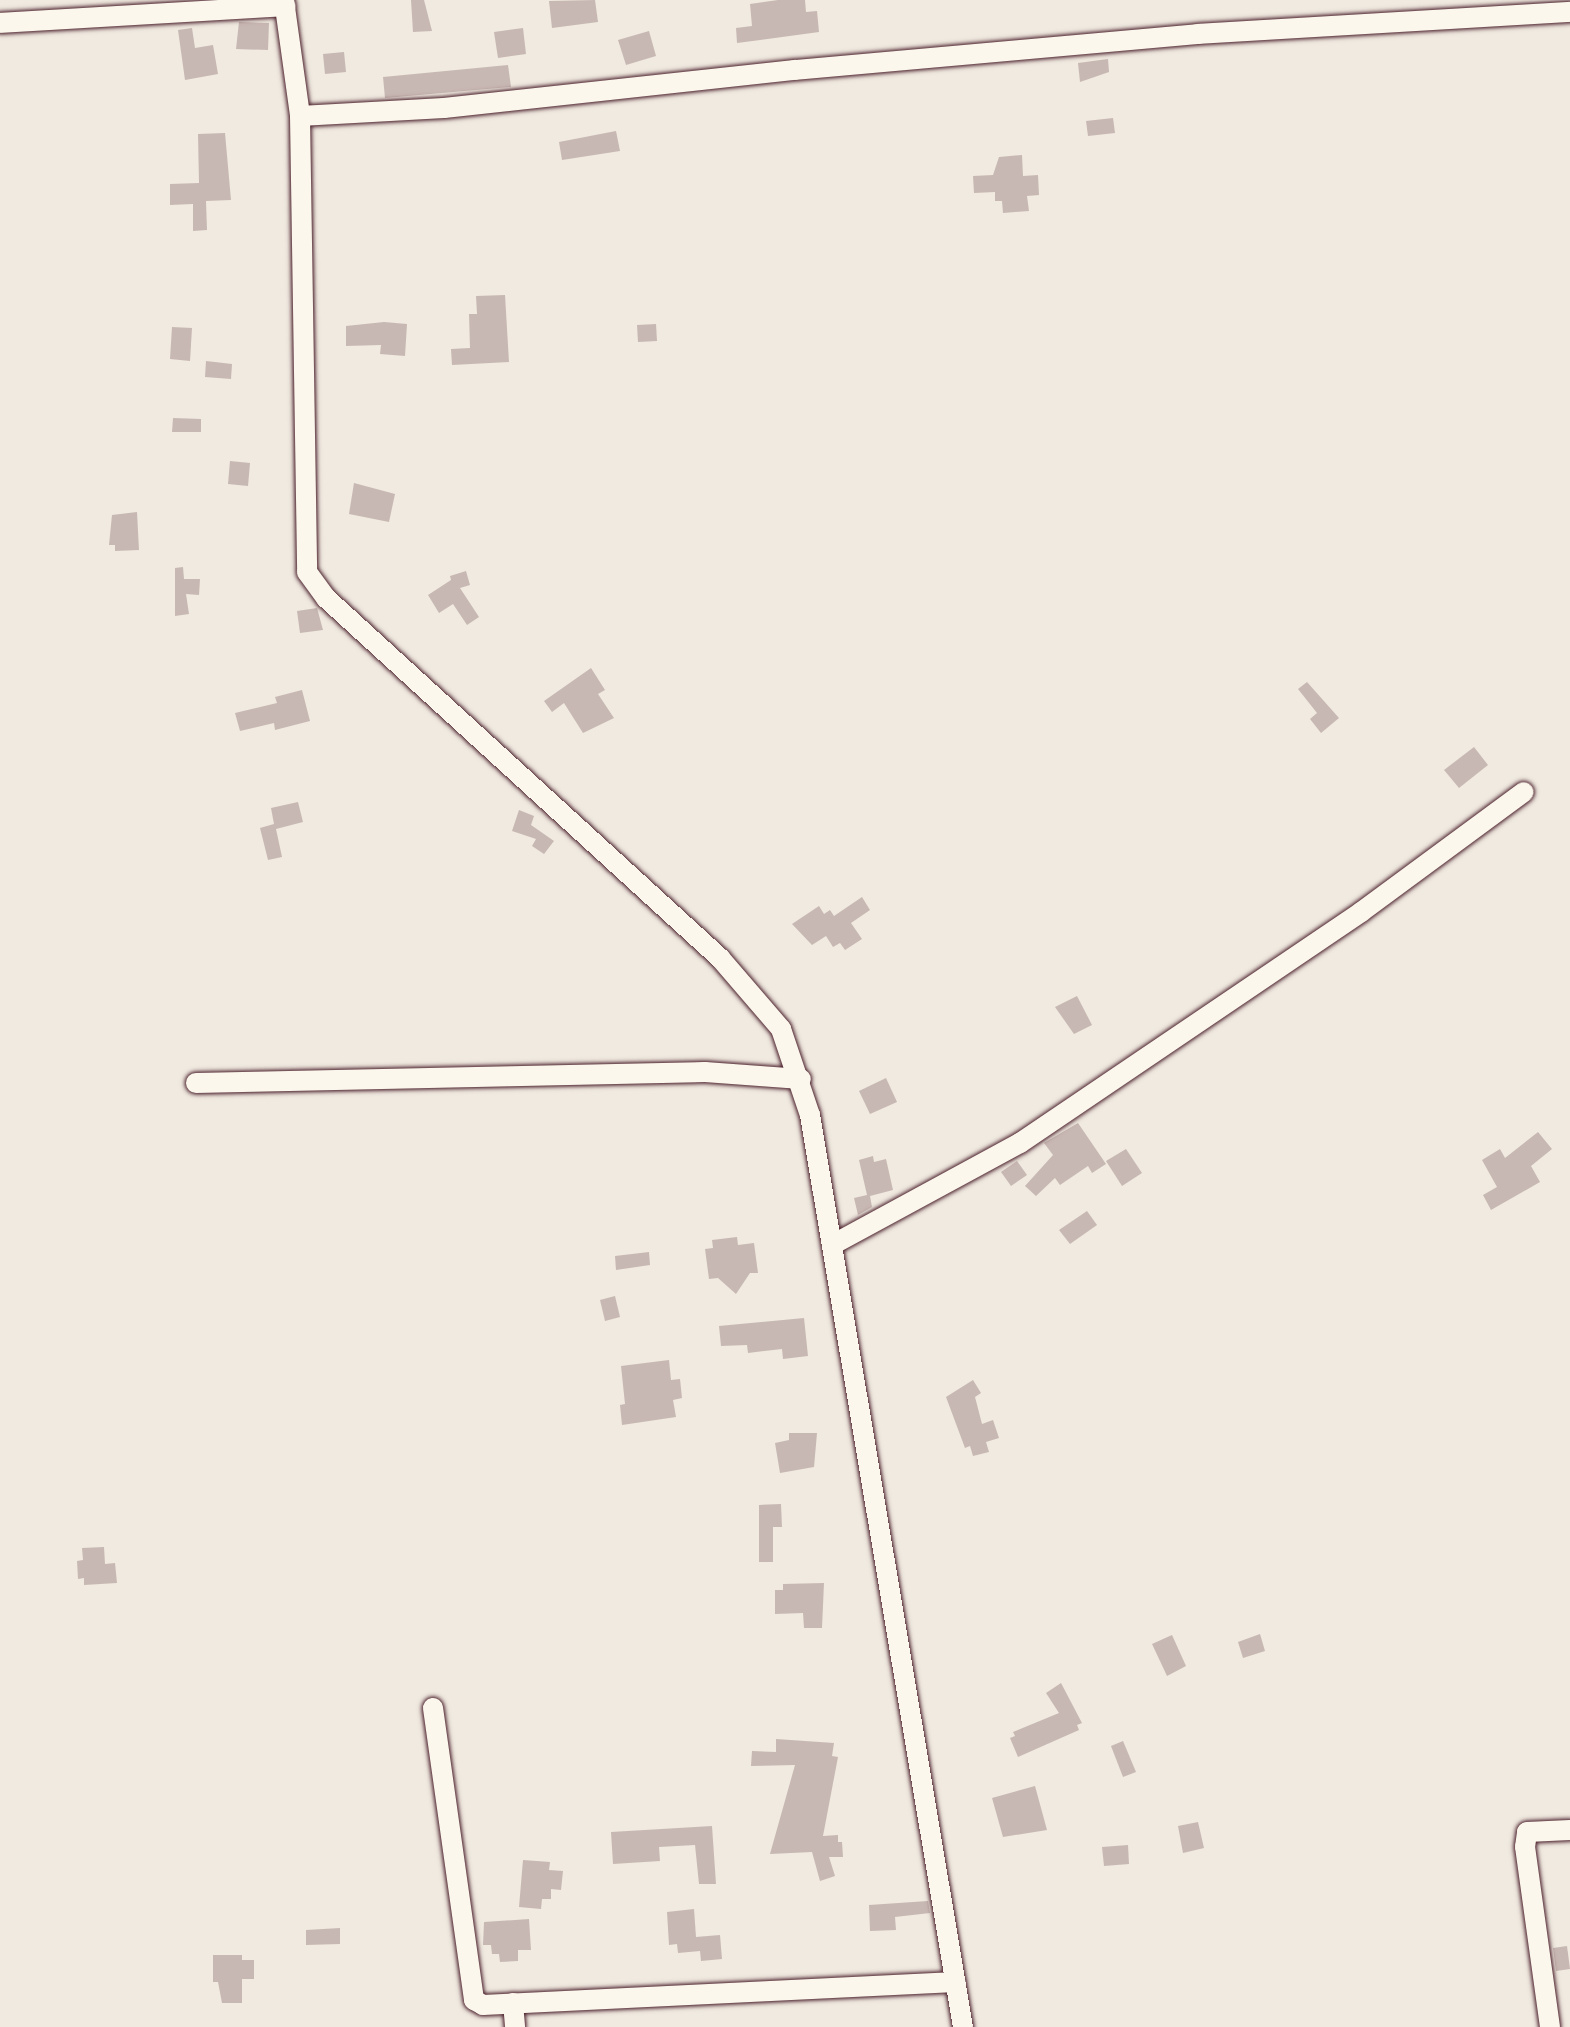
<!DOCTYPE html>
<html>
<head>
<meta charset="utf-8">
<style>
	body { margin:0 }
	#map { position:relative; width:1570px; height:2027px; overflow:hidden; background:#f0eae0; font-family:"Playpen Sans",sans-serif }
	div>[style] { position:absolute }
	.building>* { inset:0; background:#c8b8b3 }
	.roads { filter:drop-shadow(0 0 2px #4a1f2b) drop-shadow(0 0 2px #4a1f2b) }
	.minor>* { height:20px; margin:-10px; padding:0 10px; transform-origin:10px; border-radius:10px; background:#fbf7ec }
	span { translate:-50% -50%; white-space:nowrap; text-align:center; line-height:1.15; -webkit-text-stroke:9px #fbf7ec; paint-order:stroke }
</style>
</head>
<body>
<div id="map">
	<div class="building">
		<i style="clip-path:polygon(411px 0,424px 0,432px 31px,413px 32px)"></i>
		<i style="clip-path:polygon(595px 0,598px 22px,552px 28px,549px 1px)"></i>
		<i style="clip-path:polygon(778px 0,805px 0,806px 12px,817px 11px,819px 32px,737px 43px,736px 28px,752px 26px,750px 4px)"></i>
		<i style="clip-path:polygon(239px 22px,269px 23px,268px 50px,236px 49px)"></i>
		<i style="clip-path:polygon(192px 28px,195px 48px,213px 45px,218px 74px,185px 80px,178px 30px)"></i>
		<i style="clip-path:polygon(523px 28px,526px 54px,498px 58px,494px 32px)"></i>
		<i style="clip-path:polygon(649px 31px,656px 56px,626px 65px,618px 40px)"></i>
		<i style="clip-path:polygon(344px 52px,346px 72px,325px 74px,323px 54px)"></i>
		<i style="clip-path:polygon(1108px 59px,1109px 72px,1080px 82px,1078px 63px)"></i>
		<i style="clip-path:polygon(508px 65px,511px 87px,385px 98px,383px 77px)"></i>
		<i style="clip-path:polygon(1113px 118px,1115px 133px,1088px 136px,1086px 121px)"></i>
		<i style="clip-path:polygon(616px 131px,620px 151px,562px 160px,559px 142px)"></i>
		<i style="clip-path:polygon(225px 133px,231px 200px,206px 201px,207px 230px,193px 231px,193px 204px,170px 205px,170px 184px,199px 183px,198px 134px)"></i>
		<i style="clip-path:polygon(1022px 155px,1023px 176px,1038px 175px,1039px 195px,1027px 196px,1029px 211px,1003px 213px,1002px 201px,995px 201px,995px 192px,974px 193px,973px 176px,993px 175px,999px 157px)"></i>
		<i style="clip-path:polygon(505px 295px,509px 362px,452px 365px,451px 349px,470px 348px,469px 314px,477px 314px,476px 296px)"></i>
		<i style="clip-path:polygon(384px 322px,407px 324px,405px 356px,380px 354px,381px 345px,346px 346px,346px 326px)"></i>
		<i style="clip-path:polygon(656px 324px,657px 341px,638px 342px,637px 325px)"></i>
		<i style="clip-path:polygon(172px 327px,192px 328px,190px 361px,170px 359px)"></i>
		<i style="clip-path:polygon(206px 361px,232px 364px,231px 379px,205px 377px)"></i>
		<i style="clip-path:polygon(173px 418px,201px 419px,201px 432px,172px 432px)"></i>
		<i style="clip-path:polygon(230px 461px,250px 463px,248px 486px,228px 484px)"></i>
		<i style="clip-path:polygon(354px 483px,395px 494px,389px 522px,349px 514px)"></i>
		<i style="clip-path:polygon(137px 512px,139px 550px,115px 551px,115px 545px,109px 545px,112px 515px)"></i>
		<i style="clip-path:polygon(183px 567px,184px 579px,200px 579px,199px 595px,186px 594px,189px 614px,175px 616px,175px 568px)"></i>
		<i style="clip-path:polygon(466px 571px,470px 585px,460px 588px,479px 617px,467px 625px,453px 604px,439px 613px,428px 595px,451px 580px,450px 576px)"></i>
		<i style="clip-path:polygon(317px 608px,323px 630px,300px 633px,297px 611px)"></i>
		<i style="clip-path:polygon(591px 668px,605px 690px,598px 694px,614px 718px,583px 733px,564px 703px,552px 712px,544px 701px)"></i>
		<i style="clip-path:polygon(1307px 682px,1339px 718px,1321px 733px,1310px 719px,1317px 713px,1298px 689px)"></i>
		<i style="clip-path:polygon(302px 690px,310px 721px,275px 730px,274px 723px,240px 731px,235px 713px,277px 703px,275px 697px)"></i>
		<i style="clip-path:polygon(1474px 747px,1488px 765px,1459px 788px,1444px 770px)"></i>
		<i style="clip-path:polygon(298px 802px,303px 822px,276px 829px,282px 857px,268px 860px,260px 828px,274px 824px,271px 808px)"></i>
		<i style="clip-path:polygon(519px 810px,534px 816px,531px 825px,554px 841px,544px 854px,532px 846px,536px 839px,512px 831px)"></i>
		<i style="clip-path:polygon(862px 897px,870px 910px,851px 923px,862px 939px,845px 950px,840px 943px,833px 947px,826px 936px,812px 945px,792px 924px,819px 906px,824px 914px,830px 910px,834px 916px)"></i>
		<i style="clip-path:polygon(1077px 996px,1092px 1025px,1074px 1034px,1055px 1007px)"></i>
		<i style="clip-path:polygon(886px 1078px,897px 1102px,870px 1114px,859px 1091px)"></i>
		<i style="clip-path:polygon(1078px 1123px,1106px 1164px,1092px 1173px,1088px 1166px,1060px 1185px,1055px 1178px,1036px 1196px,1025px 1186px,1053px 1155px,1044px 1143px)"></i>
		<i style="clip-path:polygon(1538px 1132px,1552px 1149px,1531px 1166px,1540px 1182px,1491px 1210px,1483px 1195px,1497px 1187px,1482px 1160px,1500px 1149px,1505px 1158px)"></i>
		<i style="clip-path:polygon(1126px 1149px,1142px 1173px,1122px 1186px,1106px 1161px)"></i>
		<i style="clip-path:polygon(873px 1156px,874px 1162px,886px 1159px,893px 1190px,870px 1196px,872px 1207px,858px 1215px,854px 1198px,867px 1195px,859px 1160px)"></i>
		<i style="clip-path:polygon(1017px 1161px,1027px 1175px,1011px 1186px,1001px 1172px)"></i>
		<i style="clip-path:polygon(1087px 1211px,1097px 1225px,1070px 1244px,1059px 1230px)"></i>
		<i style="clip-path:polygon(737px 1237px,738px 1245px,754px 1243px,758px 1273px,750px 1273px,736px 1294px,718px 1278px,709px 1279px,705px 1249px,713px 1248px,712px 1240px)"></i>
		<i style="clip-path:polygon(649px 1252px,650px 1265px,616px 1270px,615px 1256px)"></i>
		<i style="clip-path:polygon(615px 1296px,620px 1317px,605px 1321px,600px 1300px)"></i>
		<i style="clip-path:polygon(804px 1318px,808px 1356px,783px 1359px,782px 1349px,748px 1353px,747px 1345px,721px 1346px,719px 1326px)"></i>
		<i style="clip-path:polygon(669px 1360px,671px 1380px,680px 1379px,682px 1398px,673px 1400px,676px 1417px,622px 1425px,620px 1405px,625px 1404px,621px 1366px)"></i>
		<i style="clip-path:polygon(973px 1380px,981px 1393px,975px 1397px,982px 1424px,993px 1420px,999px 1438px,986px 1442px,989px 1452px,973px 1456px,970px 1446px,965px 1448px,946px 1397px)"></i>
		<i style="clip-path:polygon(789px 1433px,817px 1433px,814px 1467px,780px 1473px,775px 1443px,789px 1440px)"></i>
		<i style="clip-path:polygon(781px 1504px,782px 1527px,773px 1527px,773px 1562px,759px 1562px,759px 1505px)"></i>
		<i style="clip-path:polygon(104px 1547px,105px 1564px,115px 1563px,117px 1583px,84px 1585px,84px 1578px,78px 1579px,77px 1561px,83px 1560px,82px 1548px)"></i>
		<i style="clip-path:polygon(824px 1583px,822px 1628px,804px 1628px,803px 1613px,775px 1614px,775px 1590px,783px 1590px,783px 1584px)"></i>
		<i style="clip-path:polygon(1260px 1634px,1265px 1651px,1243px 1658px,1238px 1642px)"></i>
		<i style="clip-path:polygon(1172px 1635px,1186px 1666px,1167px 1676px,1152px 1644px)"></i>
		<i style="clip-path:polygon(1061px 1683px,1082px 1723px,1077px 1725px,1079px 1730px,1018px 1757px,1010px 1738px,1015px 1736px,1013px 1732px,1059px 1713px,1046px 1693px)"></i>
		<i style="clip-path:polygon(776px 1739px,834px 1743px,832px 1756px,838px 1757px,823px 1836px,838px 1835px,838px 1842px,842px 1842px,843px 1857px,829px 1857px,835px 1876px,820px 1881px,812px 1852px,770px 1854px,795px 1765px,751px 1766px,752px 1751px,776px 1752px)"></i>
		<i style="clip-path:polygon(1123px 1741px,1136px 1772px,1123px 1777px,1111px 1746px)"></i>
		<i style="clip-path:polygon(1035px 1786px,1047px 1830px,1003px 1837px,992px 1798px)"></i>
		<i style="clip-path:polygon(1198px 1822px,1204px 1848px,1183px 1853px,1178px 1826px)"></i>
		<i style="clip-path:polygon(712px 1826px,716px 1884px,699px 1884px,695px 1845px,659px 1847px,660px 1861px,613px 1864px,611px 1832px)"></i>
		<i style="clip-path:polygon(1128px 1845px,1129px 1864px,1104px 1866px,1102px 1847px)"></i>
		<i style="clip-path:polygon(523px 1860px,550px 1862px,549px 1870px,563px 1871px,561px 1890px,551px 1889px,551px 1899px,542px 1899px,541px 1909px,519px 1907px)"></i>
		<i style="clip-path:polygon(928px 1901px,930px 1913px,895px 1917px,896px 1930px,870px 1931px,869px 1905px)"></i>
		<i style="clip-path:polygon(694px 1909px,696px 1937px,720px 1935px,722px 1959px,701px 1961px,700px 1951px,678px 1953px,677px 1944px,669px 1945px,667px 1912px)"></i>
		<i style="clip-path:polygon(529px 1919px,531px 1950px,518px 1950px,518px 1961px,500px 1962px,499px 1954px,492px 1954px,491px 1945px,483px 1945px,484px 1922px)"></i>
		<i style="clip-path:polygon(340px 1928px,340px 1944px,306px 1945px,306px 1930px)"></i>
		<i style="clip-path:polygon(1567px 1946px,1570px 1969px,1556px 1971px,1553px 1948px)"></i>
		<i style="clip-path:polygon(213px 1955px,242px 1955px,242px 1960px,254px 1960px,254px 1979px,242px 1979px,242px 2003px,222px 2003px,218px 1982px,213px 1982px)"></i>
	</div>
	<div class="roads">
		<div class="minor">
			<i style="left:284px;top:0;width:117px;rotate:82.1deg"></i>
			<i style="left:300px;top:116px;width:456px;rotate:89.1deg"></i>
			<i style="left:307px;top:572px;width:32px;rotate:54deg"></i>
			<i style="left:326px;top:598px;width:534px;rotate:42.42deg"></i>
			<i style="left:720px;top:958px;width:94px;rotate:49.3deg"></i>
			<i style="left:781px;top:1029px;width:91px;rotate:71.4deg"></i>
			<i style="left:810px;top:1115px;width:925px;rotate:80.48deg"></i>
			<i style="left:0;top:23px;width:286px;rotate:-3.4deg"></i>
			<i style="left:300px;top:116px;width:144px;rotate:-3.2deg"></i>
			<i style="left:444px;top:108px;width:353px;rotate:-6.2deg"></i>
			<i style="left:795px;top:70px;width:405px;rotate:-5.1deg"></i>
			<i style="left:1198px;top:34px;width:373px;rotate:-3.4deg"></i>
			<i style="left:196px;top:1083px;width:509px;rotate:-1.24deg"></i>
			<i style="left:705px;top:1072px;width:96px;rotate:4.2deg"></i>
			<i style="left:832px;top:1245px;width:214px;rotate:-28.5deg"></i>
			<i style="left:1020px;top:1143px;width:412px;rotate:-34.1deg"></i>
			<i style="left:1361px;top:912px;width:202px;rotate:-36.4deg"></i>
			<i style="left:433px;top:1708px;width:295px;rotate:82deg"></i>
			<i style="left:474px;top:2000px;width:10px;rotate:29deg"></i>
			<i style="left:483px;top:2005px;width:473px;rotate:-2.8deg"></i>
			<i style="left:513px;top:2003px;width:24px;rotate:85deg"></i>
			<i style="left:1550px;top:2027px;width:182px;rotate:-97.9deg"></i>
			<i style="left:1525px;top:1847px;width:15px;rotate:-82deg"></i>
			<i style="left:1527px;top:1832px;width:43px;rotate:-2.7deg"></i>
		</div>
	</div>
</div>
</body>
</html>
